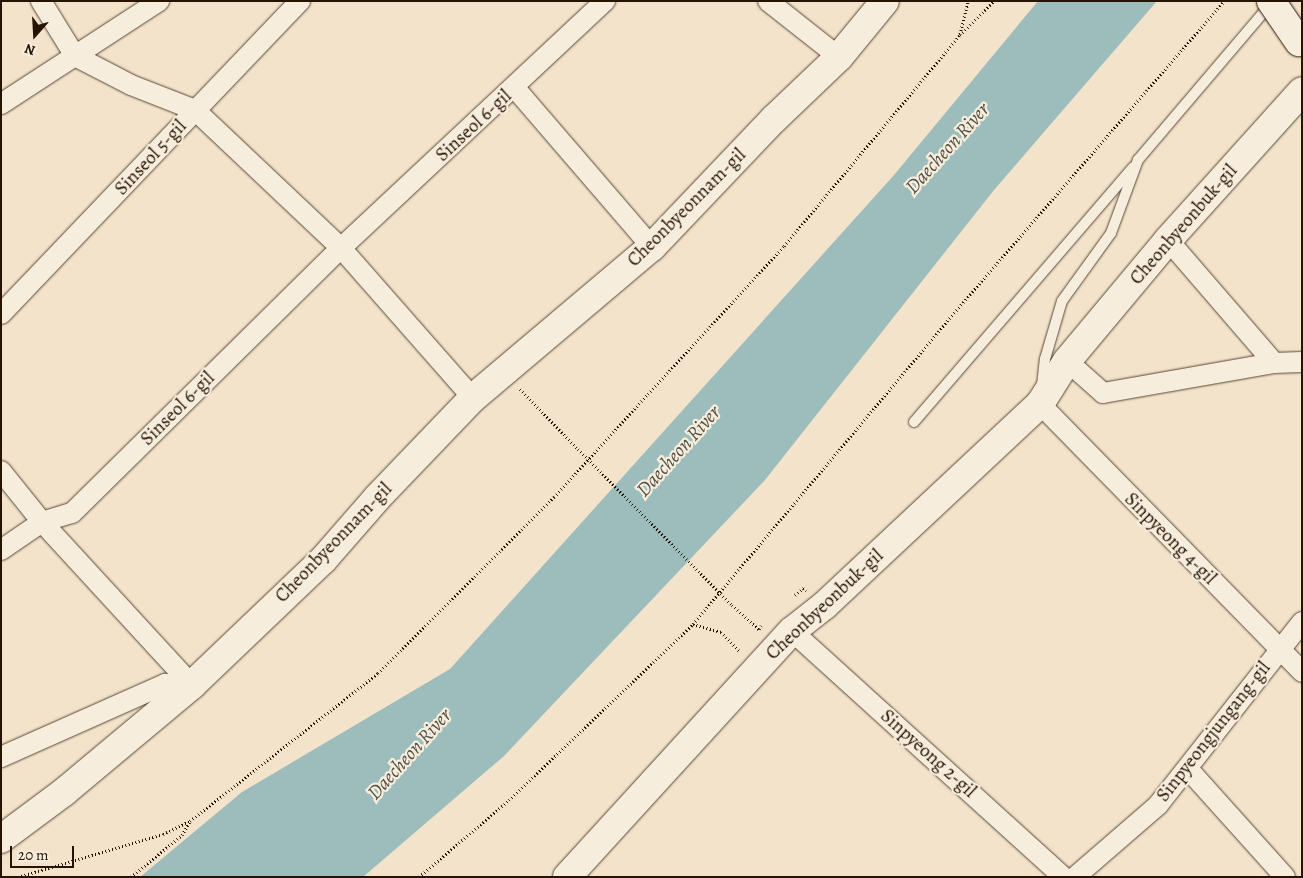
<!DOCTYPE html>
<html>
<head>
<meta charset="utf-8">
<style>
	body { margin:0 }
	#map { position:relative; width:1303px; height:878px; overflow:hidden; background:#f3e3cb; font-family:Alegreya,serif }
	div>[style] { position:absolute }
	.water>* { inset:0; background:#9cbdbc }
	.path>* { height:3px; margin-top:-1.5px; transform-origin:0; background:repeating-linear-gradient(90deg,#261302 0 1px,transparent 0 3.5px) }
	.roads { filter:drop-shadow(0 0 1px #594734) drop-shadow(0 0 1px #594734) }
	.lane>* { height:10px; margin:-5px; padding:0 5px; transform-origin:5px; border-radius:5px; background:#f7eddd }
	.street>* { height:20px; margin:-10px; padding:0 10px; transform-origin:10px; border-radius:10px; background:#f7eddd }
	.secondary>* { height:28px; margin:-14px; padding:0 14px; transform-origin:14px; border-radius:14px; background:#f7eddd }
	.path-bridge>* { height:3px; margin-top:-1.5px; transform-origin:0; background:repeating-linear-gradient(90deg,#261302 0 1px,transparent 0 3.5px) }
	.bridges { filter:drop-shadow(0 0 1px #261302) drop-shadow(0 0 1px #261302) }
	.secondary-bridge>* { height:28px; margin:-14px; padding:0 14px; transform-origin:14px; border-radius:14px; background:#f7eddd }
	span { translate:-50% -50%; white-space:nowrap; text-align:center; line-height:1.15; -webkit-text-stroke:4.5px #f7eddd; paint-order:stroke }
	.street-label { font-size:19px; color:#261302 }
	.water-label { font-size:20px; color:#4f4e43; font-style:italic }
	.frame { position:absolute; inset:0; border:2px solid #261302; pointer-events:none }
	.north { position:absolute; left:10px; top:10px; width:50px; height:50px; -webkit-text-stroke:4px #f7eddd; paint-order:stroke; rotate:199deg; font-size:14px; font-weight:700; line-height:20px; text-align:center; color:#261302 }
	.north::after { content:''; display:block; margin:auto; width:18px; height:22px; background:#261302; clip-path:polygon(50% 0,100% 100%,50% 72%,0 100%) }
	.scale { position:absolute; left:10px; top:846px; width:64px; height:22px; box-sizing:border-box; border:2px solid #261302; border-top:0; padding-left:6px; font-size:15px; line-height:18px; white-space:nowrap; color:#261302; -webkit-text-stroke:4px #f7eddd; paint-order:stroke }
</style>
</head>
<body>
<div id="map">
	<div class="water">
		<i style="clip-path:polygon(1038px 1px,1157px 1px,994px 190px,765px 480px,504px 756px,363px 877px,140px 877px,242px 792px,450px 669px,894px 175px)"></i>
	</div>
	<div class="path">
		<i style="left:960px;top:34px;width:34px;rotate:-76deg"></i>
		<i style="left:520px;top:389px;width:83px;rotate:46deg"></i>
		<i style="left:795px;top:595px;width:11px;rotate:-41deg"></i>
		<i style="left:803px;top:588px;width:4px;rotate:34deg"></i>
		<i style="left:732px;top:605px;width:36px;rotate:42deg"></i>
		<i style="left:759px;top:629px;width:4px;rotate:-56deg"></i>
		<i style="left:693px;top:624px;width:29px;rotate:16deg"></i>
		<i style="left:721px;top:632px;width:28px;rotate:46deg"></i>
		<i style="left:18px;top:877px;width:151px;rotate:-16.5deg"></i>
		<i style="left:163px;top:834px;width:30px;rotate:-26deg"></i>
		<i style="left:190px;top:821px;width:239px;rotate:-38.2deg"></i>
		<i style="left:378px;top:673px;width:249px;rotate:-45deg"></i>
		<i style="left:554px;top:497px;width:139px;rotate:-47.6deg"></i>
		<i style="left:648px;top:394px;width:201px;rotate:-47.4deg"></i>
		<i style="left:784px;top:246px;width:275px;rotate:-50.2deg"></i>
		<i style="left:960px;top:35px;width:48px;rotate:-45deg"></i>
		<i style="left:131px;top:877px;width:66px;rotate:-39.5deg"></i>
		<i style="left:182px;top:835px;width:16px;rotate:-60deg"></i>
		<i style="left:419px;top:877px;width:118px;rotate:-40.5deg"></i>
		<i style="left:509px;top:800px;width:255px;rotate:-43.7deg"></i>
		<i style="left:693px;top:624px;width:395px;rotate:-50deg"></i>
		<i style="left:947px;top:321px;width:423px;rotate:-49.1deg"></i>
	</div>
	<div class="roads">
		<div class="lane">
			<i style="left:1042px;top:386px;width:27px;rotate:-84deg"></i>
			<i style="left:1045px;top:359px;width:60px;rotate:-73.7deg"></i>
			<i style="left:1062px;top:301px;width:84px;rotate:-54.2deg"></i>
			<i style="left:1111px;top:233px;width:78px;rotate:-69.7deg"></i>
			<i style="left:1138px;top:160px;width:204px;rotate:-49.6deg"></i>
			<i style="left:914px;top:422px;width:336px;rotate:-49.3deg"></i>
		</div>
		<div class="street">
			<i style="left:41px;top:1px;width:65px;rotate:58.3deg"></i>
			<i style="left:75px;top:56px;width:63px;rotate:27.4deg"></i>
			<i style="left:131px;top:85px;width:69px;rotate:21.3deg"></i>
			<i style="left:195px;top:110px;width:201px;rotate:43.4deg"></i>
			<i style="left:341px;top:248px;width:200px;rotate:48.7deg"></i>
			<i style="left:768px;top:1px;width:90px;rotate:38.3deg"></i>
			<i style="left:515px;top:88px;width:210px;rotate:49.3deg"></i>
			<i style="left:1px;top:104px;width:189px;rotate:-33.1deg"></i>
			<i style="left:1168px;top:240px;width:162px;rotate:49.2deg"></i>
			<i style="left:1px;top:314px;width:433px;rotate:-46.3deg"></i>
			<i style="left:1067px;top:361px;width:48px;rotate:41.6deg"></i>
			<i style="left:1103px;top:393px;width:174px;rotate:-10deg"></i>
			<i style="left:1274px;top:363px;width:28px;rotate:-2deg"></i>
			<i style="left:1040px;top:404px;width:375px;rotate:45.6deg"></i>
			<i style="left:1px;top:471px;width:65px;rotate:51.2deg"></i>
			<i style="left:42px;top:522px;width:222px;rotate:47.4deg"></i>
			<i style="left:1px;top:550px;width:50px;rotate:-34.3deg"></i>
			<i style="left:42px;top:522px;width:31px;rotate:-17deg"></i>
			<i style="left:72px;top:513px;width:378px;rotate:-44.6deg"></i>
			<i style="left:341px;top:248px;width:362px;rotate:-43.1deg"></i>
			<i style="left:792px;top:631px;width:366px;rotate:42.2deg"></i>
			<i style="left:1px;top:757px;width:180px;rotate:-24deg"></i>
			<i style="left:165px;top:684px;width:27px;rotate:2deg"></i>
			<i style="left:1188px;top:769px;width:145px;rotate:48.1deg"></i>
			<i style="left:1075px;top:877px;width:110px;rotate:-40.9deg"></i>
			<i style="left:1158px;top:805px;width:233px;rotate:-51.8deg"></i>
		</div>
		<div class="secondary">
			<i style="left:1px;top:839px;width:79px;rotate:-36.7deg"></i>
			<i style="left:64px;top:792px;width:167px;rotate:-39.9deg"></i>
			<i style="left:192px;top:685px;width:181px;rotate:-43.7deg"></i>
			<i style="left:323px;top:560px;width:82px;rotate:-48.9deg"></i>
			<i style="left:377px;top:498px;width:139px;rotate:-46.2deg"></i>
			<i style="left:473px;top:398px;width:234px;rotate:-40.2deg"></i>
			<i style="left:652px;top:247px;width:177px;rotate:-46.4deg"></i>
			<i style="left:774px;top:119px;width:90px;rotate:-43.6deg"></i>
			<i style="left:839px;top:57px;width:72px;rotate:-50.6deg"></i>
			<i style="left:567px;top:877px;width:333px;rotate:-47.6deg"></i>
			<i style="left:792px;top:631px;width:42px;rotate:-38.2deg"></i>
			<i style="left:825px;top:605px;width:294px;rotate:-43.1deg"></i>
			<i style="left:1040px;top:404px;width:51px;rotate:-57.9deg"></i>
			<i style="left:1067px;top:361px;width:158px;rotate:-50.1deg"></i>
			<i style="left:1168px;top:240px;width:200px;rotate:-48deg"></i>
		</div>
	</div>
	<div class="path-bridge">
		<i style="left:578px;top:449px;width:219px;rotate:45.4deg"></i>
	</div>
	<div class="bridges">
		<div class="secondary-bridge">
			<i style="left:1271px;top:1px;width:50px;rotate:55.7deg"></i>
		</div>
	</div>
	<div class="street-label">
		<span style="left:474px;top:126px;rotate:-43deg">Sinseol 6-gil</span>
		<span style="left:151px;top:158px;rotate:-47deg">Sinseol 5-gil</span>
		<span style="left:687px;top:208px;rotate:-45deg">Cheonbyeonnam-gil</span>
		<span style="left:1184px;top:225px;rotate:-49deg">Cheonbyeonbuk-gil</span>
		<span style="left:178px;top:409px;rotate:-45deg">Sinseol 6-gil</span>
		<span style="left:1170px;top:539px;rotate:45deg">Sinpyeong 4-gil</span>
		<span style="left:334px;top:543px;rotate:-46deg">Cheonbyeonnam-gil</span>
		<span style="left:825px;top:605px;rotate:-43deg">Cheonbyeonbuk-gil</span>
		<span style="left:1214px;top:732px;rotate:-52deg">Sinpyeongjungang-gil</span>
		<span style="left:928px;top:754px;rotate:42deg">Sinpyeong 2-gil</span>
	</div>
	<div class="water-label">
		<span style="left:947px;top:148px;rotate:-48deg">Daecheon River</span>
		<span style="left:678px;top:451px;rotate:-48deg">Daecheon River</span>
		<span style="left:409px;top:754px;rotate:-48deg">Daecheon River</span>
	</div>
	<div class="frame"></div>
	<div class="north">N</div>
	<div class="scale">20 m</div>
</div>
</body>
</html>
